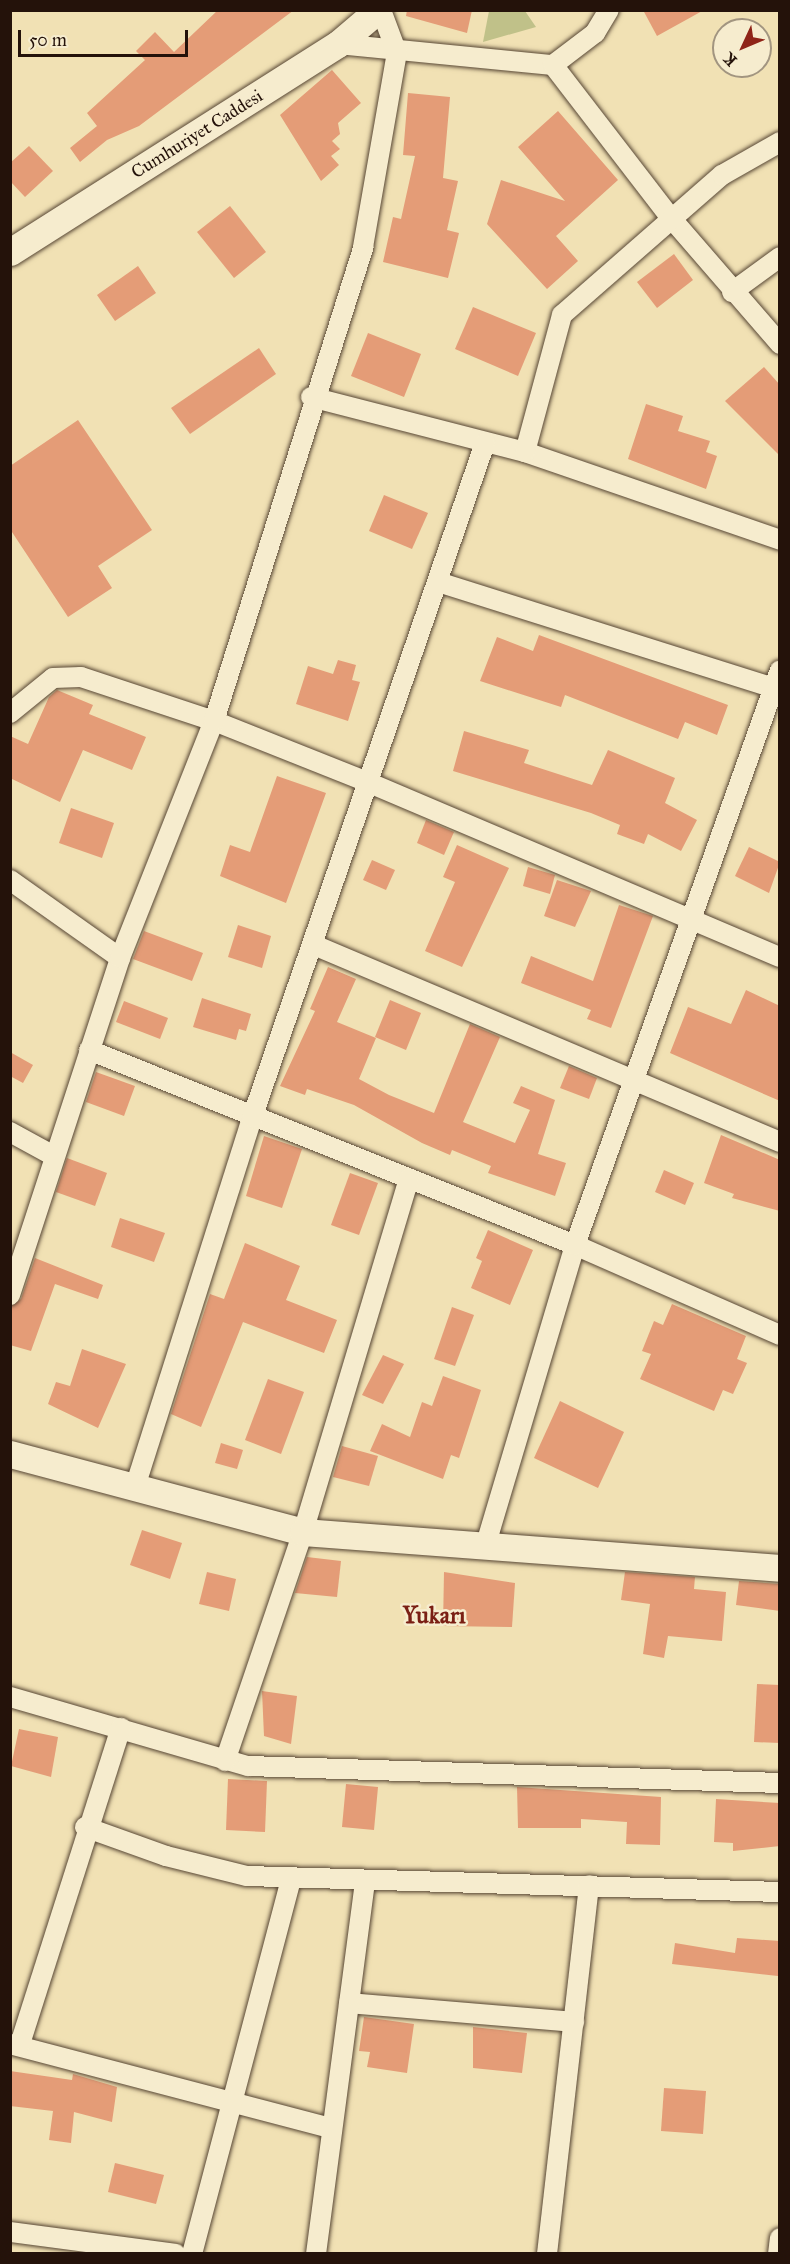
<!DOCTYPE html>
<html>
<head>
<meta charset="utf-8">
<style>
	body { margin:0 }
	#map { position:relative; width:790px; height:2264px; overflow:hidden; background:#f1e1b4; font-family:"IM FELL Great Primer",serif }
	div>[style] { position:absolute }
	.green>* { inset:0; background:#c0c189 }
	.building>* { inset:0; background:#e49c77 }
	.roads { filter:drop-shadow(0 0 2px #574634) drop-shadow(0 0 2px #574634) }
	.street>* { height:20px; margin:-10px; padding:0 10px; transform-origin:10px; border-radius:10px; background:#f6ecce }
	.secondary>* { height:27px; margin:-13.5px; padding:0 13.5px; transform-origin:13.5px; border-radius:13.5px; background:#f6ecce }
	span { translate:-50% -50%; white-space:nowrap; text-align:center; line-height:1.15; -webkit-text-stroke:5px #f6ecce; paint-order:stroke }
	.street-label { font-size:18px; color:#24120a }
	.district-label { font-size:24px; color:#7a1f14; font-weight:700 }
	.frame { position:absolute; inset:0; border:12px solid #24120a; pointer-events:none }
	.north { position:absolute; left:712px; top:18px; width:60px; height:60px; box-sizing:border-box; background:#f6ecce; border:2px solid #a29580; border-radius:50%; rotate:226deg; font-size:16px; font-weight:700; line-height:24px; text-align:center; color:#24120a }
	.north::after { content:''; display:block; margin:auto; width:21px; height:27px; background:#8f2418; clip-path:polygon(50% 0,100% 100%,50% 72%,0 100%) }
	.scale { position:absolute; left:18px; top:30px; width:170px; height:27px; box-sizing:border-box; border:3px solid #24120a; border-top:0; padding-left:8px; font-size:18px; line-height:21px; white-space:nowrap; color:#24120a; -webkit-text-stroke:4px #f6ecce; paint-order:stroke }
</style>
</head>
<body>
<div id="map">
	<div class="green">
		<i style="clip-path:polygon(489px 11px,525px 11px,536px 27px,483px 42px)"></i>
	</div>
	<div class="building">
		<i style="clip-path:polygon(218px 10px,294px 10px,139px 126px,107px 140px,80px 162px,70px 148px,97px 126px,87px 113px,145px 60px,136px 51px,155px 32px,174px 52px)"></i>
		<i style="clip-path:polygon(407px 10px,472px 10px,467px 33px,406px 16px)"></i>
		<i style="clip-path:polygon(643px 10px,704px 10px,657px 36px)"></i>
		<i style="clip-path:polygon(332px 70px,361px 103px,338px 123px,340px 134px,332px 141px,340px 149px,331px 156px,339px 165px,321px 181px,280px 115px)"></i>
		<i style="clip-path:polygon(408px 93px,450px 97px,443px 178px,458px 181px,447px 230px,459px 233px,448px 278px,383px 262px,393px 217px,401px 219px,415px 156px,403px 155px)"></i>
		<i style="clip-path:polygon(558px 111px,618px 180px,556px 236px,578px 261px,547px 289px,487px 224px,501px 180px,565px 201px,518px 147px)"></i>
		<i style="clip-path:polygon(29px 146px,53px 171px,25px 197px,10px 181px,10px 163px)"></i>
		<i style="clip-path:polygon(230px 206px,266px 252px,234px 278px,197px 232px)"></i>
		<i style="clip-path:polygon(674px 254px,693px 280px,657px 308px,637px 282px)"></i>
		<i style="clip-path:polygon(138px 266px,156px 293px,115px 321px,97px 295px)"></i>
		<i style="clip-path:polygon(473px 307px,536px 333px,518px 376px,455px 349px)"></i>
		<i style="clip-path:polygon(368px 333px,421px 354px,404px 397px,351px 376px)"></i>
		<i style="clip-path:polygon(259px 348px,276px 374px,190px 434px,171px 408px)"></i>
		<i style="clip-path:polygon(764px 367px,780px 385px,780px 456px,725px 401px)"></i>
		<i style="clip-path:polygon(646px 404px,683px 416px,678px 431px,710px 441px,706px 452px,717px 456px,706px 489px,628px 459px)"></i>
		<i style="clip-path:polygon(78px 420px,152px 530px,98px 566px,112px 588px,68px 617px,10px 529px,10px 466px)"></i>
		<i style="clip-path:polygon(384px 495px,428px 513px,412px 549px,369px 531px)"></i>
		<i style="clip-path:polygon(539px 635px,728px 705px,717px 735px,685px 722px,678px 739px,565px 695px,561px 707px,480px 681px,497px 637px,533px 651px)"></i>
		<i style="clip-path:polygon(338px 660px,356px 665px,352px 680px,360px 682px,348px 721px,296px 704px,308px 666px,333px 674px)"></i>
		<i style="clip-path:polygon(57px 690px,93px 705px,89px 714px,146px 737px,132px 770px,83px 750px,60px 802px,10px 778px,10px 736px,28px 744px,49px 697px)"></i>
		<i style="clip-path:polygon(464px 731px,529px 750px,524px 763px,592px 785px,608px 750px,675px 778px,665px 803px,697px 820px,681px 851px,648px 834px,644px 844px,617px 834px,620px 825px,591px 813px,453px 771px)"></i>
		<i style="clip-path:polygon(277px 776px,326px 793px,286px 903px,220px 876px,230px 845px,250px 852px)"></i>
		<i style="clip-path:polygon(71px 808px,114px 823px,102px 858px,59px 843px)"></i>
		<i style="clip-path:polygon(426px 820px,454px 832px,444px 855px,417px 843px)"></i>
		<i style="clip-path:polygon(457px 845px,509px 868px,462px 967px,425px 951px,455px 882px,443px 877px)"></i>
		<i style="clip-path:polygon(749px 847px,780px 862px,769px 893px,735px 876px)"></i>
		<i style="clip-path:polygon(372px 860px,395px 870px,386px 890px,363px 880px)"></i>
		<i style="clip-path:polygon(528px 867px,555px 875px,550px 894px,523px 886px)"></i>
		<i style="clip-path:polygon(557px 880px,591px 891px,575px 927px,544px 916px)"></i>
		<i style="clip-path:polygon(619px 905px,653px 916px,611px 1028px,587px 1019px,591px 1010px,521px 983px,531px 956px,593px 981px)"></i>
		<i style="clip-path:polygon(238px 925px,271px 936px,262px 968px,228px 957px)"></i>
		<i style="clip-path:polygon(144px 931px,203px 953px,192px 981px,133px 959px)"></i>
		<i style="clip-path:polygon(328px 967px,356px 979px,337px 1022px,376px 1038px,359px 1079px,389px 1095px,434px 1113px,470px 1024px,500px 1037px,463px 1122px,515px 1143px,530px 1110px,513px 1103px,521px 1086px,555px 1100px,538px 1154px,566px 1163px,555px 1196px,488px 1173px,491px 1166px,452px 1150px,450px 1155px,422px 1143px,354px 1105px,307px 1089px,305px 1095px,280px 1086px,315px 1011px,310px 1009px)"></i>
		<i style="clip-path:polygon(746px 990px,780px 1006px,780px 1101px,670px 1053px,688px 1007px,731px 1024px)"></i>
		<i style="clip-path:polygon(202px 998px,251px 1014px,246px 1031px,239px 1029px,236px 1040px,193px 1027px)"></i>
		<i style="clip-path:polygon(390px 1000px,421px 1013px,406px 1050px,375px 1037px)"></i>
		<i style="clip-path:polygon(124px 1001px,168px 1018px,160px 1039px,116px 1022px)"></i>
		<i style="clip-path:polygon(10px 1052px,33px 1065px,23px 1083px,10px 1076px)"></i>
		<i style="clip-path:polygon(569px 1066px,597px 1078px,589px 1099px,560px 1088px)"></i>
		<i style="clip-path:polygon(96px 1072px,135px 1086px,124px 1116px,86px 1102px)"></i>
		<i style="clip-path:polygon(721px 1135px,780px 1160px,780px 1211px,732px 1198px,734px 1194px,704px 1183px)"></i>
		<i style="clip-path:polygon(264px 1136px,302px 1149px,282px 1208px,246px 1196px)"></i>
		<i style="clip-path:polygon(67px 1158px,107px 1173px,95px 1206px,56px 1192px)"></i>
		<i style="clip-path:polygon(664px 1170px,694px 1183px,685px 1205px,655px 1192px)"></i>
		<i style="clip-path:polygon(350px 1173px,378px 1183px,359px 1235px,331px 1225px)"></i>
		<i style="clip-path:polygon(120px 1218px,165px 1233px,154px 1262px,111px 1247px)"></i>
		<i style="clip-path:polygon(488px 1230px,533px 1250px,510px 1305px,471px 1288px,482px 1261px,476px 1258px)"></i>
		<i style="clip-path:polygon(245px 1243px,300px 1266px,286px 1300px,337px 1320px,324px 1353px,243px 1322px,201px 1427px,171px 1414px,210px 1294px,224px 1299px)"></i>
		<i style="clip-path:polygon(35px 1258px,103px 1285px,98px 1299px,55px 1284px,31px 1351px,10px 1345px,10px 1307px,21px 1299px)"></i>
		<i style="clip-path:polygon(672px 1304px,746px 1336px,737px 1359px,747px 1363px,733px 1394px,723px 1390px,714px 1411px,640px 1379px,651px 1354px,642px 1351px,654px 1321px,663px 1325px)"></i>
		<i style="clip-path:polygon(452px 1307px,474px 1315px,455px 1366px,434px 1359px)"></i>
		<i style="clip-path:polygon(82px 1349px,126px 1364px,98px 1428px,48px 1404px,56px 1382px,70px 1386px)"></i>
		<i style="clip-path:polygon(383px 1355px,404px 1364px,383px 1404px,362px 1395px)"></i>
		<i style="clip-path:polygon(443px 1376px,481px 1390px,459px 1458px,451px 1455px,443px 1479px,370px 1451px,382px 1424px,410px 1437px,422px 1402px,432px 1406px)"></i>
		<i style="clip-path:polygon(268px 1379px,304px 1392px,281px 1454px,245px 1440px)"></i>
		<i style="clip-path:polygon(560px 1401px,624px 1432px,598px 1488px,534px 1458px)"></i>
		<i style="clip-path:polygon(221px 1443px,243px 1450px,237px 1469px,215px 1463px)"></i>
		<i style="clip-path:polygon(342px 1446px,378px 1456px,369px 1486px,333px 1477px)"></i>
		<i style="clip-path:polygon(142px 1530px,182px 1543px,170px 1579px,130px 1565px)"></i>
		<i style="clip-path:polygon(307px 1557px,341px 1561px,337px 1597px,295px 1593px)"></i>
		<i style="clip-path:polygon(207px 1572px,236px 1579px,229px 1611px,199px 1604px)"></i>
		<i style="clip-path:polygon(444px 1572px,515px 1583px,512px 1627px,443px 1626px)"></i>
		<i style="clip-path:polygon(625px 1572px,695px 1577px,694px 1589px,726px 1592px,722px 1641px,668px 1636px,664px 1658px,643px 1654px,650px 1604px,621px 1600px)"></i>
		<i style="clip-path:polygon(739px 1581px,780px 1584px,780px 1611px,736px 1605px)"></i>
		<i style="clip-path:polygon(757px 1684px,780px 1685px,780px 1743px,754px 1742px)"></i>
		<i style="clip-path:polygon(262px 1691px,297px 1696px,291px 1744px,264px 1736px)"></i>
		<i style="clip-path:polygon(19px 1729px,58px 1737px,51px 1777px,11px 1766px)"></i>
		<i style="clip-path:polygon(228px 1779px,267px 1781px,265px 1832px,226px 1830px)"></i>
		<i style="clip-path:polygon(346px 1784px,378px 1787px,374px 1830px,342px 1827px)"></i>
		<i style="clip-path:polygon(517px 1787px,661px 1797px,660px 1845px,626px 1844px,627px 1822px,581px 1819px,581px 1828px,518px 1828px)"></i>
		<i style="clip-path:polygon(716px 1799px,780px 1803px,780px 1846px,733px 1851px,733px 1843px,714px 1842px)"></i>
		<i style="clip-path:polygon(737px 1938px,780px 1941px,778px 1976px,672px 1964px,675px 1943px,735px 1953px)"></i>
		<i style="clip-path:polygon(364px 2017px,414px 2024px,407px 2073px,367px 2067px,370px 2052px,359px 2051px)"></i>
		<i style="clip-path:polygon(473px 2027px,527px 2033px,522px 2073px,473px 2068px)"></i>
		<i style="clip-path:polygon(10px 2071px,72px 2080px,73px 2074px,117px 2087px,112px 2122px,74px 2112px,71px 2143px,49px 2140px,53px 2111px,10px 2106px)"></i>
		<i style="clip-path:polygon(664px 2088px,706px 2091px,703px 2134px,661px 2131px)"></i>
		<i style="clip-path:polygon(115px 2163px,164px 2175px,156px 2204px,108px 2192px)"></i>
	</div>
	<div class="roads">
		<div class="street">
			<i style="left:338px;top:44px;width:216px;rotate:5.6deg"></i>
			<i style="left:553px;top:65px;width:53px;rotate:-37.3deg"></i>
			<i style="left:595px;top:33px;width:27px;rotate:-59deg"></i>
			<i style="left:553px;top:65px;width:193px;rotate:52.4deg"></i>
			<i style="left:671px;top:218px;width:167px;rotate:49.1deg"></i>
			<i style="left:732px;top:292px;width:59px;rotate:-36.1deg"></i>
			<i style="left:311px;top:397px;width:221px;rotate:14.4deg"></i>
			<i style="left:525px;top:452px;width:270px;rotate:19deg"></i>
			<i style="left:525px;top:452px;width:142px;rotate:-74.9deg"></i>
			<i style="left:562px;top:315px;width:213px;rotate:-41.2deg"></i>
			<i style="left:722px;top:175px;width:67px;rotate:-29.6deg"></i>
			<i style="left:438px;top:582px;width:359px;rotate:17.5deg"></i>
			<i style="left:10px;top:713px;width:55px;rotate:-39.1deg"></i>
			<i style="left:53px;top:678px;width:28px;rotate:-2deg"></i>
			<i style="left:81px;top:677px;width:140px;rotate:18.3deg"></i>
			<i style="left:214px;top:721px;width:170px;rotate:21.7deg"></i>
			<i style="left:372px;top:784px;width:443px;rotate:23deg"></i>
			<i style="left:10px;top:880px;width:135px;rotate:35.3deg"></i>
			<i style="left:314px;top:945px;width:506px;rotate:22.92deg"></i>
			<i style="left:89px;top:1050px;width:524px;rotate:21.86deg"></i>
			<i style="left:575px;top:1245px;width:224px;rotate:23.7deg"></i>
			<i style="left:10px;top:1132px;width:50px;rotate:28.6deg"></i>
			<i style="left:10px;top:1295px;width:354px;rotate:-71.9deg"></i>
			<i style="left:120px;top:958px;width:255px;rotate:-68.4deg"></i>
			<i style="left:214px;top:721px;width:497px;rotate:-72.5deg"></i>
			<i style="left:363px;top:247px;width:197px;rotate:-80.1deg"></i>
			<i style="left:397px;top:53px;width:46px;rotate:-110.4deg"></i>
			<i style="left:135px;top:1487px;width:387px;rotate:-72.4deg"></i>
			<i style="left:252px;top:1118px;width:714px;rotate:-70.96deg"></i>
			<i style="left:485px;top:1547px;width:315px;rotate:-73.4deg"></i>
			<i style="left:575px;top:1245px;width:610px;rotate:-70.38deg"></i>
			<i style="left:10px;top:1697px;width:248px;rotate:16.2deg"></i>
			<i style="left:248px;top:1766px;width:532px;rotate:1.83deg"></i>
			<i style="left:225px;top:1761px;width:242px;rotate:-71.2deg"></i>
			<i style="left:303px;top:1532px;width:369px;rotate:-73.3deg"></i>
			<i style="left:85px;top:1827px;width:86px;rotate:19.7deg"></i>
			<i style="left:166px;top:1856px;width:83px;rotate:13.9deg"></i>
			<i style="left:247px;top:1876px;width:533px;rotate:1.72deg"></i>
			<i style="left:349px;top:2003px;width:226px;rotate:4.8deg"></i>
			<i style="left:10px;top:2044px;width:332px;rotate:14.7deg"></i>
			<i style="left:20px;top:2044px;width:332px;rotate:-72.3deg"></i>
			<i style="left:10px;top:2232px;width:167px;rotate:7.5deg"></i>
			<i style="left:192px;top:2254px;width:388px;rotate:-75.2deg"></i>
			<i style="left:316px;top:2254px;width:375px;rotate:-82.5deg"></i>
			<i style="left:547px;top:2254px;width:371px;rotate:-83.5deg"></i>
			<i style="left:778px;top:2254px;width:16px;rotate:-83deg"></i>
		</div>
		<div class="secondary">
			<i style="left:10px;top:252px;width:388px;rotate:-32.4deg"></i>
			<i style="left:338px;top:44px;width:52px;rotate:-40.4deg"></i>
			<i style="left:10px;top:1454px;width:303px;rotate:14.9deg"></i>
			<i style="left:303px;top:1532px;width:478px;rotate:4.3deg"></i>
		</div>
	</div>
	<div class="street-label">
		<span style="left:197px;top:134px;rotate:-32deg">Cumhuriyet Caddesi</span>
	</div>
	<div class="district-label">
		<span style="left:434px;top:1616px">Yukarı</span>
	</div>
	<div class="frame"></div>
	<div class="north">K</div>
	<div class="scale">50 m</div>
</div>
</body>
</html>
